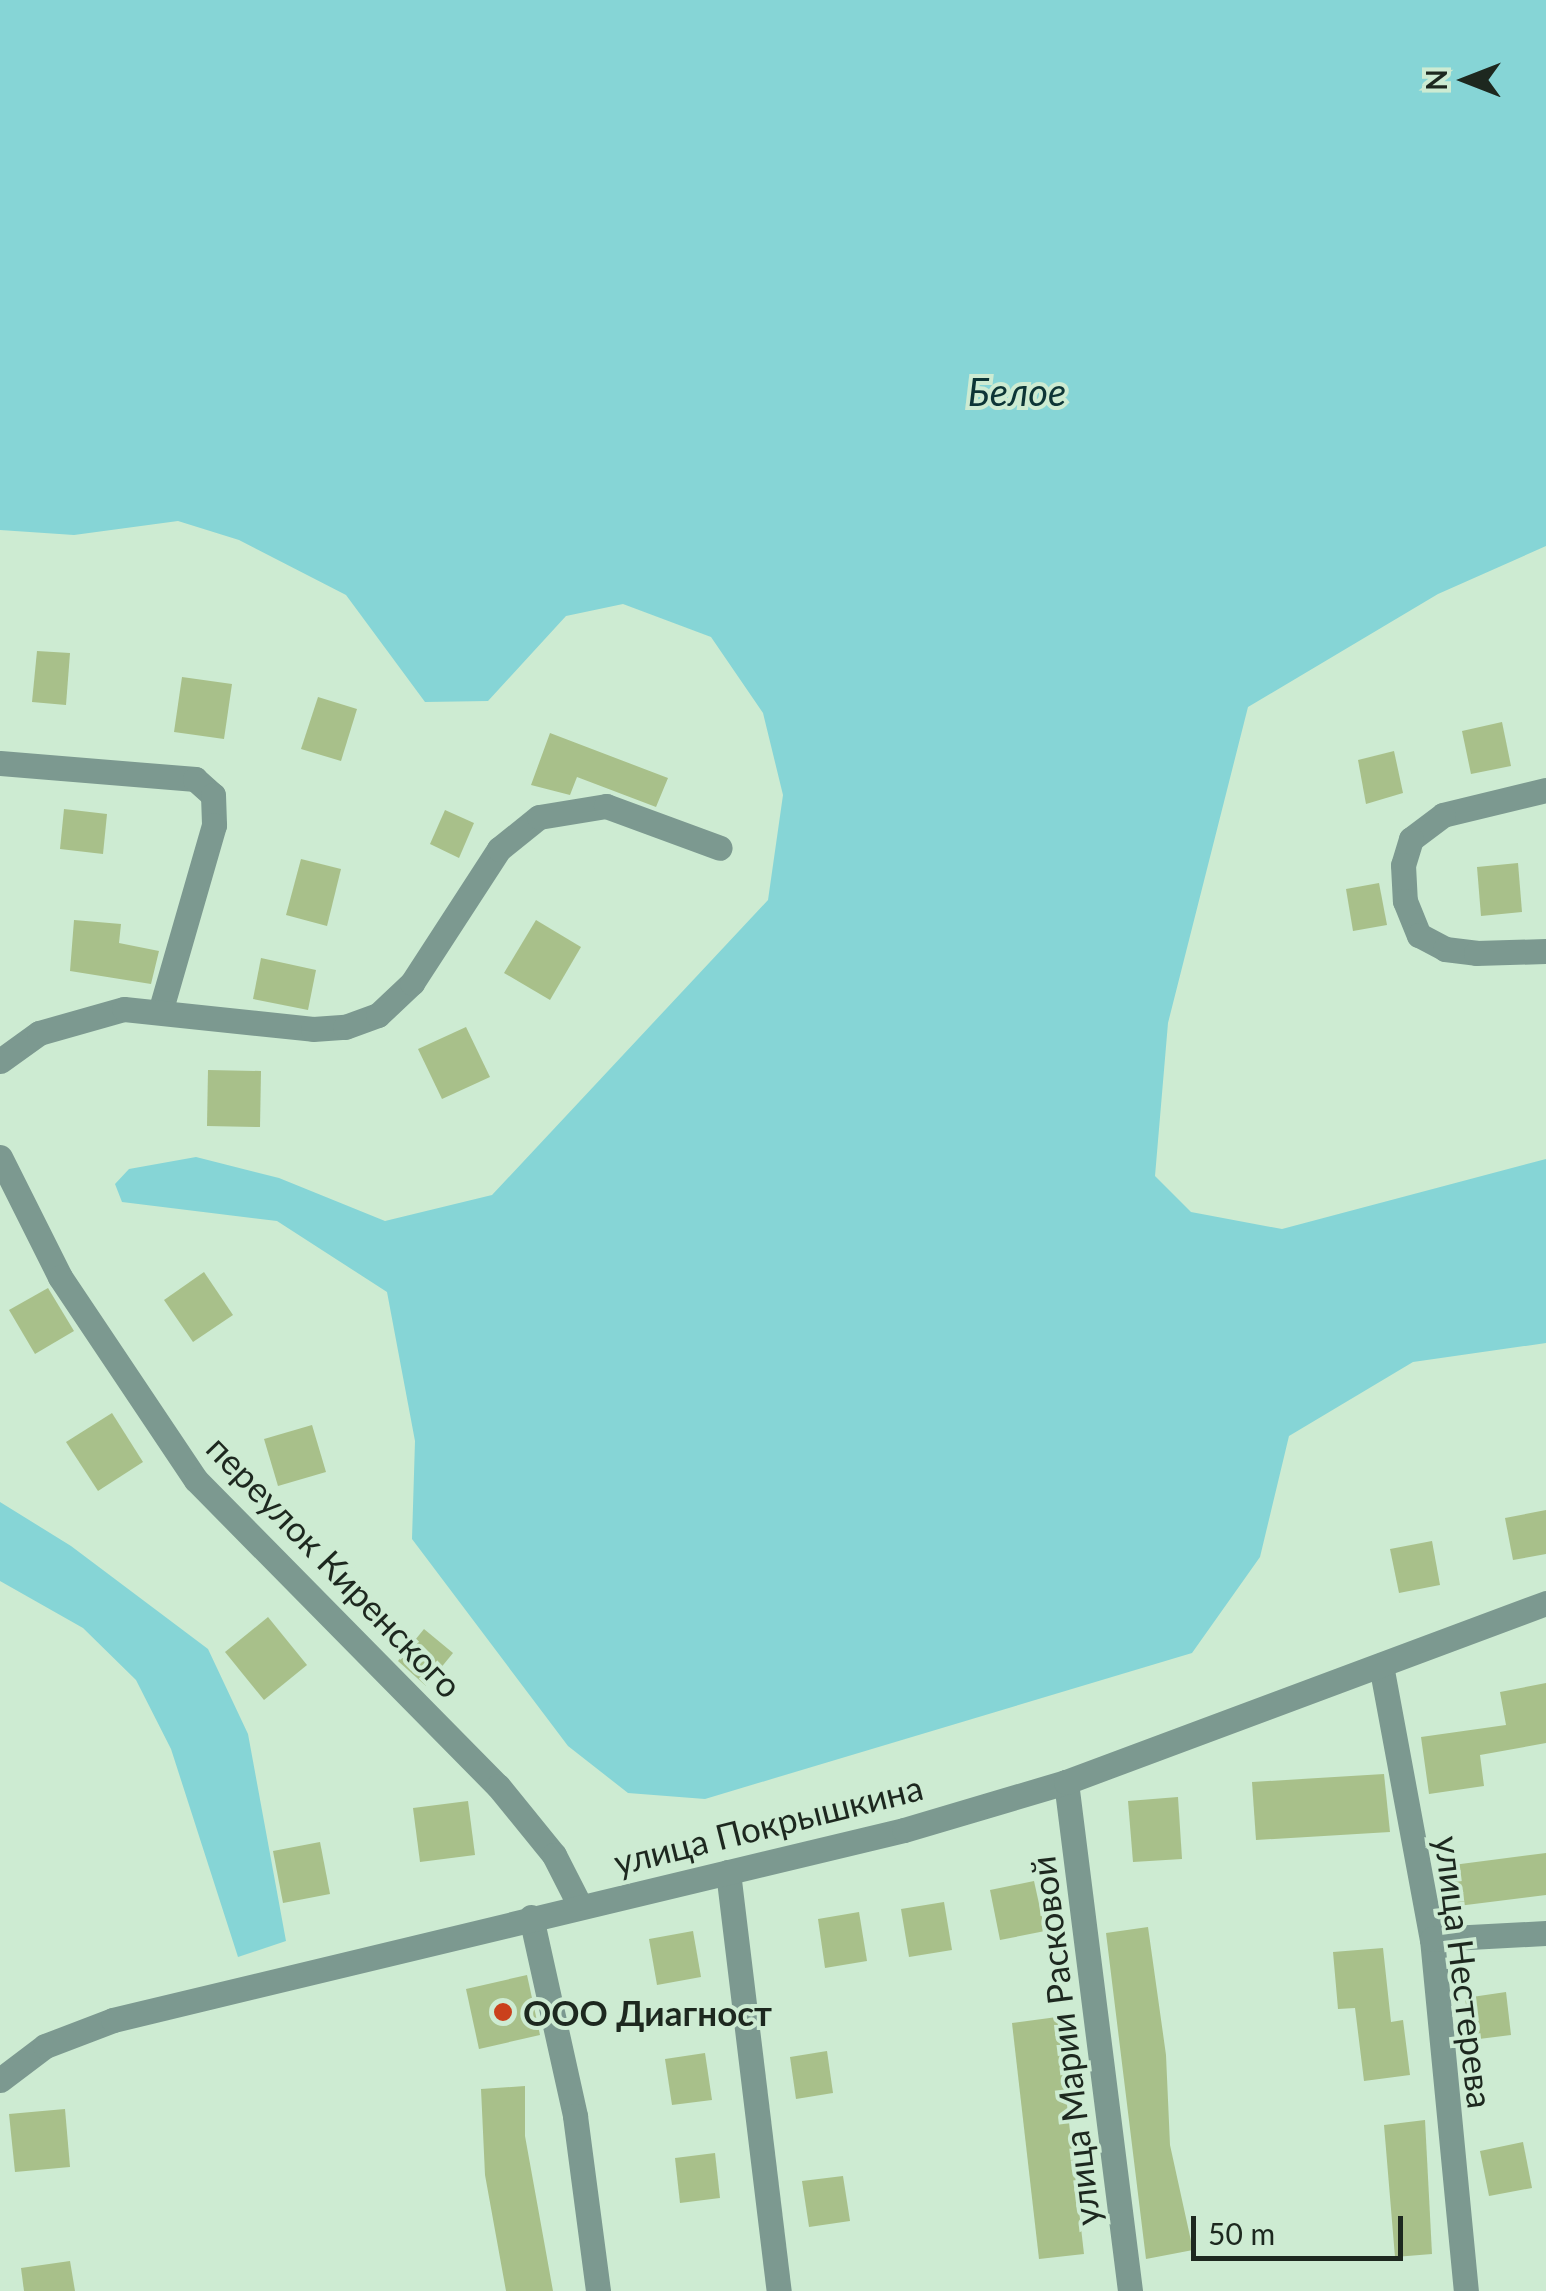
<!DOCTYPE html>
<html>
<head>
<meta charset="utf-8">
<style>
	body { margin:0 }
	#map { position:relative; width:1546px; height:2291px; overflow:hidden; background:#cdebd2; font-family:Lato,sans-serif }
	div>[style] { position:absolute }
	.water>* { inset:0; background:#86d5d6 }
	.building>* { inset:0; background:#a8c08a }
	.minor>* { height:25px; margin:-12.5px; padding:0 12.5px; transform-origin:12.5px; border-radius:12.5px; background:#7c9990 }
	.dots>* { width:28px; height:28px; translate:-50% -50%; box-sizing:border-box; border:5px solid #cdebd2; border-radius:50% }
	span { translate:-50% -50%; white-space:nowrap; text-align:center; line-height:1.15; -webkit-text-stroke:8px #cdebd2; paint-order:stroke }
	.street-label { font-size:35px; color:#1d281f }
	.poi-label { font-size:35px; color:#1d281f; font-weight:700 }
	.left { translate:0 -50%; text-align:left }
	.water-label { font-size:38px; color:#0d3536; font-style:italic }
	.north { position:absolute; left:1416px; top:30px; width:100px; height:100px; -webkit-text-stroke:8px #cdebd2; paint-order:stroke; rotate:270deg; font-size:28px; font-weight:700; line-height:40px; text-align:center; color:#1d281f }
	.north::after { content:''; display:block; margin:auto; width:35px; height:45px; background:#1d281f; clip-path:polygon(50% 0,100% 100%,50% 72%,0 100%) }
	.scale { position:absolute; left:1191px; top:2216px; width:212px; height:45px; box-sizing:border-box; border:5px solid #1d281f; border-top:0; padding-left:12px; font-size:30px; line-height:35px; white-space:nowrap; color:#1d281f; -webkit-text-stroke:8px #cdebd2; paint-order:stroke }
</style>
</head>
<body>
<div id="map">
	<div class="water">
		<i style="clip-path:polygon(0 0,1546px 0,1546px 546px,1438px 594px,1248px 707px,1168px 1023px,1155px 1176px,1191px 1212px,1282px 1229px,1546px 1159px,1546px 1343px,1413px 1362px,1289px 1436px,1260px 1557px,1192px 1653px,705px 1799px,628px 1793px,568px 1746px,412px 1539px,415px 1441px,387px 1292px,277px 1221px,122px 1202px,115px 1184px,129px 1169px,196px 1157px,279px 1178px,385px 1221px,492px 1195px,768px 900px,783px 795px,763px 713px,711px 637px,623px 604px,566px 616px,488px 701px,425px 702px,346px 595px,239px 540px,178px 521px,74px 535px,0 530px)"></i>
		<i style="clip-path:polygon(0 1502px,71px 1546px,208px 1649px,248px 1734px,286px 1941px,238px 1957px,171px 1749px,136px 1680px,83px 1628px,0 1581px)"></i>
	</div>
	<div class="building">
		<i style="clip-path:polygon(37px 651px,70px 653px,66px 705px,32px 702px)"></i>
		<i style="clip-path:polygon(182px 677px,232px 684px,224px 739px,174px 732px)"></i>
		<i style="clip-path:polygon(318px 697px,357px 709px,341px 761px,301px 749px)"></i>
		<i style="clip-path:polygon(1502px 722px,1511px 766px,1471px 774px,1462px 731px)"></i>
		<i style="clip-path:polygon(550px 733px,668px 778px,656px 807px,577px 777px,570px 795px,531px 785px)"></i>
		<i style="clip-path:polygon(1394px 751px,1403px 793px,1366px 804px,1358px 760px)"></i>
		<i style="clip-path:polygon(64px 809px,107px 814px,103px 854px,60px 849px)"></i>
		<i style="clip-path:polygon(445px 810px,474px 823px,459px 858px,430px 844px)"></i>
		<i style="clip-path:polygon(301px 859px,341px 869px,327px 926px,286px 915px)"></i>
		<i style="clip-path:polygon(1518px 863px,1522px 912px,1481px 916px,1477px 867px)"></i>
		<i style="clip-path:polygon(1379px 883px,1387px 925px,1353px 931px,1346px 889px)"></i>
		<i style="clip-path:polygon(74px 920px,121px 924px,119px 943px,159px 951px,151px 984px,70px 971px)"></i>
		<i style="clip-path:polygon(536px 920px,581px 947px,550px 1000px,504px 973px)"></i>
		<i style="clip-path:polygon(261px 958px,316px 970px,308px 1010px,253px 999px)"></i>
		<i style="clip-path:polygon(466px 1027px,490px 1077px,442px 1099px,418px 1049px)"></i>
		<i style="clip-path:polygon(208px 1070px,261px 1071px,260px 1127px,207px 1126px)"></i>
		<i style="clip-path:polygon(204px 1272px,233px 1315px,193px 1342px,164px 1300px)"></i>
		<i style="clip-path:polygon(48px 1288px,74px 1331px,35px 1354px,9px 1310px)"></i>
		<i style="clip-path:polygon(112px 1413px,143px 1462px,98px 1491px,66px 1442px)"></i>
		<i style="clip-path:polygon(312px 1425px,326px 1472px,278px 1486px,264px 1439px)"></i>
		<i style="clip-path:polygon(1546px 1510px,1546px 1554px,1513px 1560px,1505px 1518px)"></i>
		<i style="clip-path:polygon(1432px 1541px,1440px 1585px,1399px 1593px,1390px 1549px)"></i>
		<i style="clip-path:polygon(268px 1617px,307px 1665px,264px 1700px,225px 1652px)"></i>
		<i style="clip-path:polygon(424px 1629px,453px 1653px,426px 1686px,398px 1661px)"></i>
		<i style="clip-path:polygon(1546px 1683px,1546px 1743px,1480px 1755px,1484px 1786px,1429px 1794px,1421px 1737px,1506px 1725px,1500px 1692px)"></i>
		<i style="clip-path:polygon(1384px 1774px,1390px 1832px,1256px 1840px,1252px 1782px)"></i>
		<i style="clip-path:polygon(1178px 1797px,1182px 1859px,1133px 1862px,1128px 1801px)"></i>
		<i style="clip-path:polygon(468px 1801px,475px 1855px,420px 1862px,413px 1808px)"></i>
		<i style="clip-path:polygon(320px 1842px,330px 1894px,283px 1903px,273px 1851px)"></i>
		<i style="clip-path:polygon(1546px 1853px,1546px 1895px,1458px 1906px,1453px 1865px)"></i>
		<i style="clip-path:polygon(1034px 1881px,1045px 1931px,1000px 1940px,990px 1890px)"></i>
		<i style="clip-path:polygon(944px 1902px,952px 1950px,909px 1957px,901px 1909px)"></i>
		<i style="clip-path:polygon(859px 1912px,867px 1961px,825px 1968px,818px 1919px)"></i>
		<i style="clip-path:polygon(1148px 1927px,1166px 2055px,1170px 2145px,1193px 2250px,1146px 2259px,1106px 1933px)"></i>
		<i style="clip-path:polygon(693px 1931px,701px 1977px,657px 1985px,649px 1939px)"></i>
		<i style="clip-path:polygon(1383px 1948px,1391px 2022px,1403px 2020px,1410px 2075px,1364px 2081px,1355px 2008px,1338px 2009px,1333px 1952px)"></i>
		<i style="clip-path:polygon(527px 1975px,540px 2035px,479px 2049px,466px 1989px)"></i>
		<i style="clip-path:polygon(1506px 1992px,1511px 2035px,1471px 2040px,1465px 1998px)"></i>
		<i style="clip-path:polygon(1057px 2017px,1084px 2254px,1039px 2259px,1012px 2023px)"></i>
		<i style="clip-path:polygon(827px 2051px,833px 2093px,796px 2099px,790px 2057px)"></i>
		<i style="clip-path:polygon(705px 2053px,712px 2100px,672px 2105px,665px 2059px)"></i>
		<i style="clip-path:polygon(525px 2086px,525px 2136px,553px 2291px,506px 2291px,485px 2175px,481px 2089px)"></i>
		<i style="clip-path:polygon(65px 2109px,70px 2167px,15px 2172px,9px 2114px)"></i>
		<i style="clip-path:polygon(1425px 2120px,1432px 2254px,1395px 2257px,1384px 2125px)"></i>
		<i style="clip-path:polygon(1523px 2142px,1532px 2188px,1489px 2196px,1480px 2151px)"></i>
		<i style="clip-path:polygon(715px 2153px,720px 2198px,680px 2203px,675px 2158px)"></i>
		<i style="clip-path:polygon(843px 2176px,850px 2221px,809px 2227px,802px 2181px)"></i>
		<i style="clip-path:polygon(70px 2261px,75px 2291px,24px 2291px,21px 2268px)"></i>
	</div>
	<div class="minor">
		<i style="left:0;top:763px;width:196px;rotate:4.7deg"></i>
		<i style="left:195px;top:779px;width:24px;rotate:42deg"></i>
		<i style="left:213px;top:795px;width:30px;rotate:88deg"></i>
		<i style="left:214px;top:825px;width:191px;rotate:106.1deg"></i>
		<i style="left:1546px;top:790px;width:106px;rotate:166.4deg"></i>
		<i style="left:1443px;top:815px;width:40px;rotate:143deg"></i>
		<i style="left:1411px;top:839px;width:27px;rotate:107deg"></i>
		<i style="left:1403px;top:865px;width:36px;rotate:87deg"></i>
		<i style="left:1405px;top:901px;width:37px;rotate:68deg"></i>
		<i style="left:1419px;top:935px;width:30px;rotate:28deg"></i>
		<i style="left:1445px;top:949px;width:31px;rotate:7deg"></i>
		<i style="left:1476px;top:953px;width:70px;rotate:-1.6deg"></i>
		<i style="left:0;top:1061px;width:48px;rotate:-35.7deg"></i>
		<i style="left:39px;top:1033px;width:88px;rotate:-15.8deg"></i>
		<i style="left:124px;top:1009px;width:190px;rotate:6deg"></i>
		<i style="left:313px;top:1029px;width:32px;rotate:-4deg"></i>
		<i style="left:345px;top:1027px;width:35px;rotate:-20deg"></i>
		<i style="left:378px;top:1015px;width:47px;rotate:-43.3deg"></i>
		<i style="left:412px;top:983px;width:160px;rotate:-57deg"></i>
		<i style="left:499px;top:849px;width:51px;rotate:-38.7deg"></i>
		<i style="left:539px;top:817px;width:68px;rotate:-9.3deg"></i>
		<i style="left:606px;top:806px;width:121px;rotate:20.2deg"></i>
		<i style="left:0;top:1157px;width:134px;rotate:63.4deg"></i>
		<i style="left:60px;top:1277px;width:244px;rotate:56.2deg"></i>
		<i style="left:196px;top:1480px;width:430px;rotate:45.4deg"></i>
		<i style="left:498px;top:1786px;width:89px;rotate:50.9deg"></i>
		<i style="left:554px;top:1855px;width:57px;rotate:63deg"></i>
		<i style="left:1381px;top:1665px;width:279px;rotate:79.5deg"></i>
		<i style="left:1432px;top:1939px;width:354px;rotate:84.5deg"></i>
		<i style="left:1066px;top:1782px;width:513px;rotate:82.83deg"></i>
		<i style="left:728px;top:1872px;width:422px;rotate:83.1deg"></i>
		<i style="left:531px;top:1917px;width:204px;rotate:77.5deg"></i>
		<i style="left:575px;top:2116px;width:177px;rotate:82.5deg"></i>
		<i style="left:1432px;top:1939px;width:114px;rotate:-3deg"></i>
		<i style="left:0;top:2080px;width:56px;rotate:-37.1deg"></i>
		<i style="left:45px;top:2046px;width:73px;rotate:-20.9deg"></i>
		<i style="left:113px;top:2020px;width:813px;rotate:-13.51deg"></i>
		<i style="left:904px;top:1830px;width:169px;rotate:-16.5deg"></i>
		<i style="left:1066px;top:1782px;width:512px;rotate:-20.45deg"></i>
	</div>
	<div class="dots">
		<i style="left:503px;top:2012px;background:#ca411c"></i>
	</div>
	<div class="street-label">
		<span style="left:335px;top:1566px;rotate:46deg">переулок Киренского</span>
		<span style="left:768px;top:1824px;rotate:-14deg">улица Покрышкина</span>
		<span style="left:1465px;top:1972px;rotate:83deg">улица Нестерева</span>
		<span style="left:1064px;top:2041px;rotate:-97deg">улица Марии Расковой</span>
	</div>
	<div class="poi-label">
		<span class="left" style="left:523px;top:2012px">ООО Диагност</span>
	</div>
	<div class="water-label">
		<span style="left:1017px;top:392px">Белое</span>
	</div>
	<div class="north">N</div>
	<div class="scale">50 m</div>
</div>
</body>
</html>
